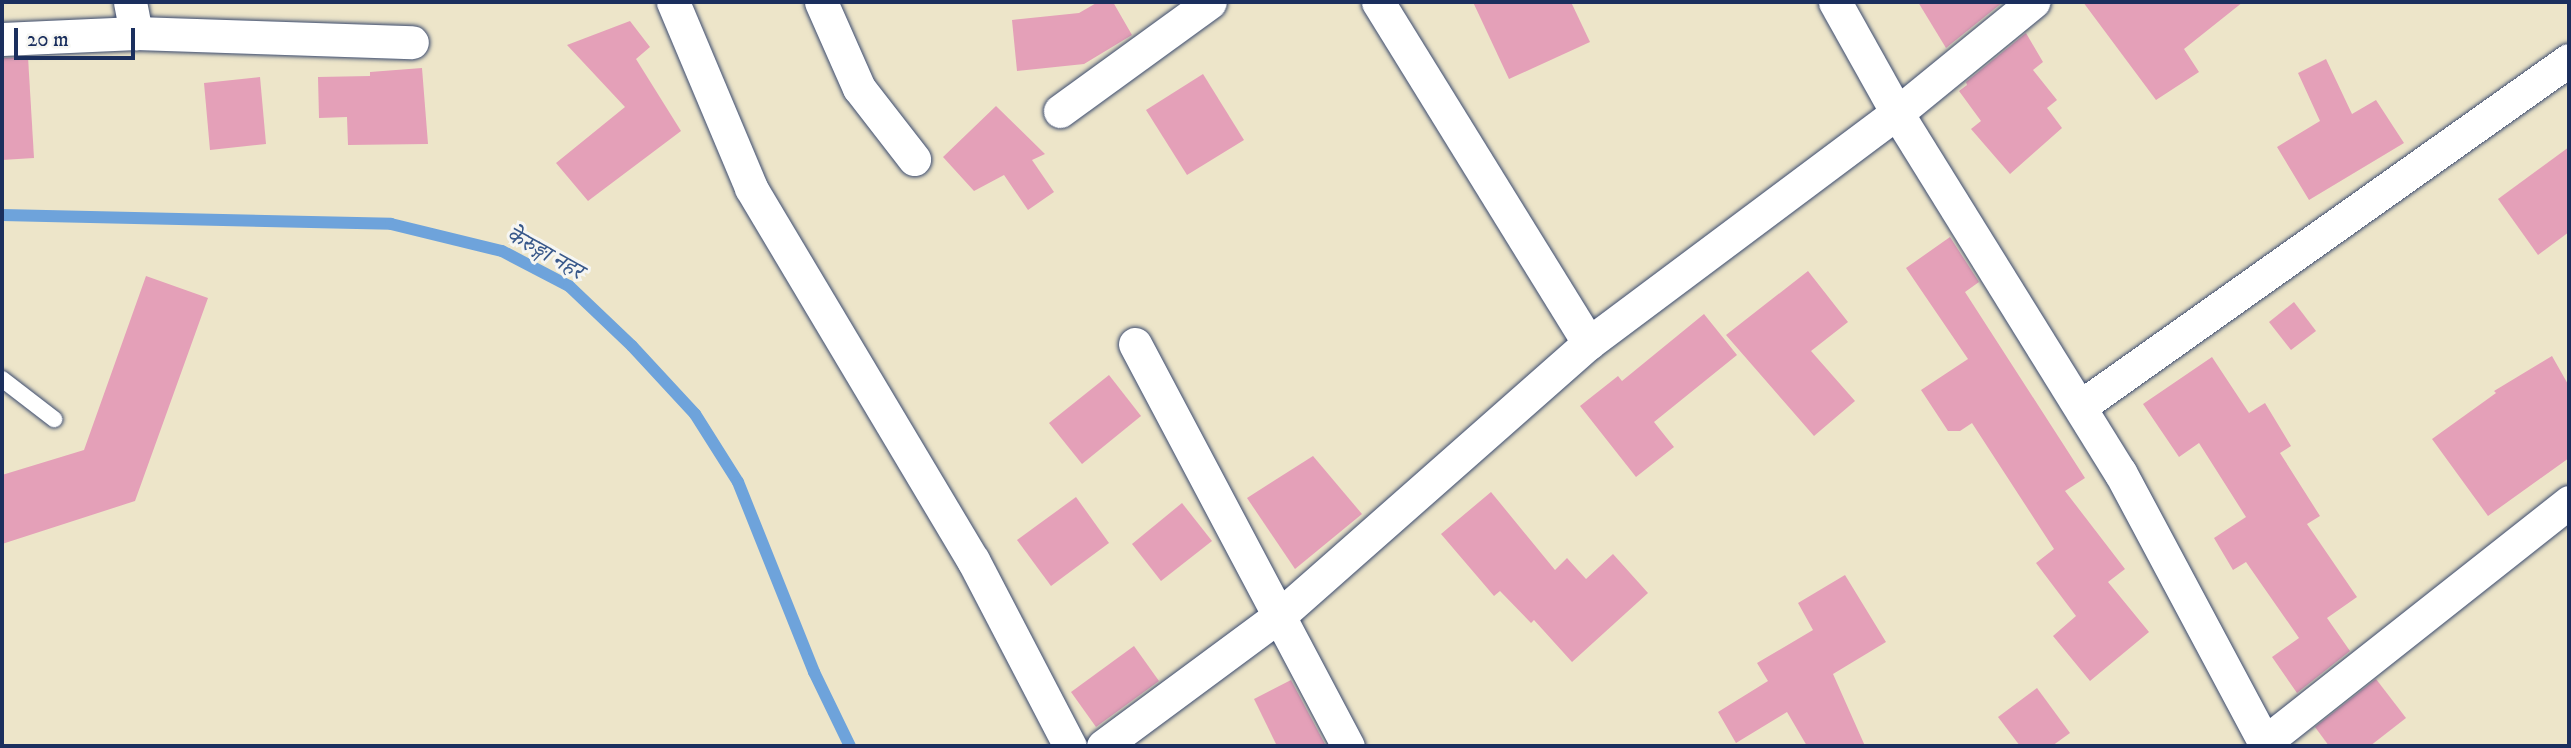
<!DOCTYPE html>
<html>
<head>
<meta charset="utf-8">
<style>
	body { margin:0 }
	#map { position:relative; width:2571px; height:748px; overflow:hidden; background:#ede5c9; font-family:"IM FELL DW Pica","Noto Serif Devanagari",serif }
	div>[style] { position:absolute }
	.stream>* { height:12px; margin:-6px; padding:0 6px; transform-origin:6px; border-radius:6px; background:#6ea3db }
	.building>* { inset:0; background:#e4a0b8 }
	.roads { filter:drop-shadow(0 0 2px #3a4a6e) drop-shadow(0 0 2px #3a4a6e) }
	.lane>* { height:16px; margin:-8px; padding:0 8px; transform-origin:8px; border-radius:8px; background:#fff }
	.street>* { height:33px; margin:-16.5px; padding:0 16.5px; transform-origin:16.5px; border-radius:16.5px; background:#fff }
	span { translate:-50% -50%; white-space:nowrap; text-align:center; line-height:1.15; -webkit-text-stroke:6px #f6f6f2; paint-order:stroke }
	.water-label { font-size:23px; color:#38588a; font-style:italic }
	.frame { position:absolute; inset:0; border:4px solid #1b2f5e; pointer-events:none }
	.scale { position:absolute; left:14px; top:28px; width:121px; height:32px; box-sizing:border-box; border:4px solid #1b2f5e; border-top:0; padding-left:9px; font-size:21px; line-height:24px; white-space:nowrap; color:#1b2f5e; -webkit-text-stroke:5px #f6f6f2; paint-order:stroke }
</style>
</head>
<body>
<div id="map">
	<div class="stream">
		<i style="left:2px;top:215px;width:389px;rotate:1.3deg"></i>
		<i style="left:391px;top:224px;width:114px;rotate:13.7deg"></i>
		<i style="left:502px;top:251px;width:76px;rotate:27.6deg"></i>
		<i style="left:569px;top:286px;width:87px;rotate:43.6deg"></i>
		<i style="left:632px;top:346px;width:93px;rotate:47.2deg"></i>
		<i style="left:695px;top:414px;width:80px;rotate:57.7deg"></i>
		<i style="left:738px;top:482px;width:205px;rotate:68.2deg"></i>
		<i style="left:814px;top:672px;width:82px;rotate:64.1deg"></i>
	</div>
	<div class="building">
		<i style="clip-path:polygon(1098px 2px,1113px 2px,1132px 35px,1084px 64px,1017px 71px,1012px 20px,1079px 13px)"></i>
		<i style="clip-path:polygon(1473px 2px,1571px 2px,1590px 42px,1509px 79px)"></i>
		<i style="clip-path:polygon(1918px 2px,2003px 2px,1946px 48px)"></i>
		<i style="clip-path:polygon(2083px 2px,2243px 2px,2184px 49px,2199px 72px,2156px 100px)"></i>
		<i style="clip-path:polygon(630px 21px,650px 47px,636px 59px,681px 131px,588px 201px,556px 163px,625px 107px,567px 45px)"></i>
		<i style="clip-path:polygon(2026px 33px,2043px 62px,2033px 70px,2057px 100px,2047px 108px,2062px 128px,2010px 174px,1971px 129px,1981px 121px,1959px 91px,1967px 85px,1966px 82px)"></i>
		<i style="clip-path:polygon(28px 57px,34px 158px,2px 160px,2px 58px)"></i>
		<i style="clip-path:polygon(2326px 59px,2352px 114px,2376px 100px,2404px 143px,2309px 200px,2277px 147px,2320px 121px,2298px 73px)"></i>
		<i style="clip-path:polygon(422px 68px,428px 144px,348px 145px,347px 117px,319px 118px,318px 77px,370px 76px,370px 72px)"></i>
		<i style="clip-path:polygon(1203px 74px,1244px 140px,1187px 175px,1146px 110px)"></i>
		<i style="clip-path:polygon(260px 77px,266px 144px,210px 150px,204px 83px)"></i>
		<i style="clip-path:polygon(996px 106px,1045px 154px,1032px 160px,1054px 192px,1028px 210px,1004px 175px,974px 191px,943px 157px)"></i>
		<i style="clip-path:polygon(2569px 147px,2569px 232px,2538px 255px,2498px 199px)"></i>
		<i style="clip-path:polygon(1950px 237px,1979px 282px,1965px 292px,2085px 478px,2065px 491px,2125px 569px,2108px 582px,2149px 632px,2090px 681px,2053px 636px,2076px 616px,2036px 563px,2054px 549px,1972px 423px,1960px 431px,1948px 431px,1921px 390px,1968px 359px,1906px 268px)"></i>
		<i style="clip-path:polygon(1808px 271px,1848px 322px,1811px 351px,1855px 401px,1814px 436px,1726px 335px)"></i>
		<i style="clip-path:polygon(146px 276px,208px 298px,135px 501px,2px 544px,2px 475px,84px 450px)"></i>
		<i style="clip-path:polygon(2294px 302px,2316px 331px,2291px 350px,2269px 322px)"></i>
		<i style="clip-path:polygon(1704px 314px,1737px 355px,1654px 422px,1674px 447px,1636px 477px,1580px 406px,1618px 376px,1622px 381px)"></i>
		<i style="clip-path:polygon(2552px 356px,2569px 386px,2569px 458px,2488px 516px,2432px 439px,2496px 393px,2494px 391px)"></i>
		<i style="clip-path:polygon(2212px 357px,2249px 413px,2265px 403px,2291px 446px,2280px 453px,2320px 516px,2307px 524px,2357px 597px,2327px 618px,2350px 651px,2297px 693px,2272px 657px,2299px 638px,2246px 562px,2233px 570px,2214px 538px,2246px 517px,2199px 443px,2179px 457px,2143px 404px)"></i>
		<i style="clip-path:polygon(1109px 375px,1141px 416px,1082px 464px,1049px 423px)"></i>
		<i style="clip-path:polygon(1313px 456px,1362px 514px,1295px 569px,1247px 498px)"></i>
		<i style="clip-path:polygon(1491px 492px,1555px 570px,1567px 558px,1586px 579px,1613px 554px,1648px 593px,1572px 662px,1534px 620px,1531px 623px,1500px 591px,1494px 596px,1441px 534px)"></i>
		<i style="clip-path:polygon(1076px 497px,1109px 543px,1051px 586px,1017px 540px)"></i>
		<i style="clip-path:polygon(1182px 503px,1212px 541px,1161px 581px,1132px 544px)"></i>
		<i style="clip-path:polygon(1845px 575px,1886px 642px,1833px 674px,1865px 746px,1807px 746px,1787px 712px,1736px 743px,1718px 712px,1768px 681px,1757px 663px,1813px 630px,1798px 603px)"></i>
		<i style="clip-path:polygon(1134px 646px,1159px 681px,1096px 727px,1071px 692px)"></i>
		<i style="clip-path:polygon(2376px 679px,2406px 718px,2370px 746px,2329px 746px,2315px 727px)"></i>
		<i style="clip-path:polygon(1291px 680px,1326px 746px,1277px 746px,1254px 699px)"></i>
		<i style="clip-path:polygon(2037px 688px,2070px 733px,2052px 746px,2020px 746px,1998px 717px)"></i>
	</div>
	<div class="roads">
		<div class="lane">
			<i style="left:2px;top:379px;width:66px;rotate:37.6deg"></i>
		</div>
		<div class="street">
			<i style="left:130px;top:2px;width:32px;rotate:79deg"></i>
			<i style="left:136px;top:33px;width:276px;rotate:1.9deg"></i>
			<i style="left:673px;top:2px;width:202px;rotate:67.2deg"></i>
			<i style="left:751px;top:188px;width:433px;rotate:59.2deg"></i>
			<i style="left:973px;top:560px;width:210px;rotate:62.5deg"></i>
			<i style="left:821px;top:2px;width:94px;rotate:66.2deg"></i>
			<i style="left:859px;top:88px;width:90px;rotate:52.2deg"></i>
			<i style="left:1378px;top:2px;width:401px;rotate:58.3deg"></i>
			<i style="left:1835px;top:2px;width:127px;rotate:60.8deg"></i>
			<i style="left:1897px;top:113px;width:423px;rotate:58.2deg"></i>
			<i style="left:2120px;top:472px;width:310px;rotate:61.9deg"></i>
			<i style="left:2px;top:39px;width:134px;rotate:-2.6deg"></i>
			<i style="left:1060px;top:111px;width:185px;rotate:-36deg"></i>
			<i style="left:1135px;top:344px;width:455px;rotate:62.1deg"></i>
			<i style="left:2081px;top:406px;width:598px;rotate:-35.34deg"></i>
			<i style="left:2264px;top:743px;width:389px;rotate:-38.3deg"></i>
			<i style="left:1103px;top:746px;width:219px;rotate:-36.5deg"></i>
			<i style="left:1279px;top:616px;width:413px;rotate:-41.4deg"></i>
			<i style="left:1589px;top:343px;width:384px;rotate:-36.8deg"></i>
			<i style="left:1897px;top:113px;width:176px;rotate:-39.2deg"></i>
		</div>
	</div>
	<div class="water-label">
		<span style="left:544px;top:254px;rotate:29deg">केेरुङ्गा नहर</span>
	</div>
	<div class="frame"></div>
	<div class="scale">20 m</div>
</div>
</body>
</html>
